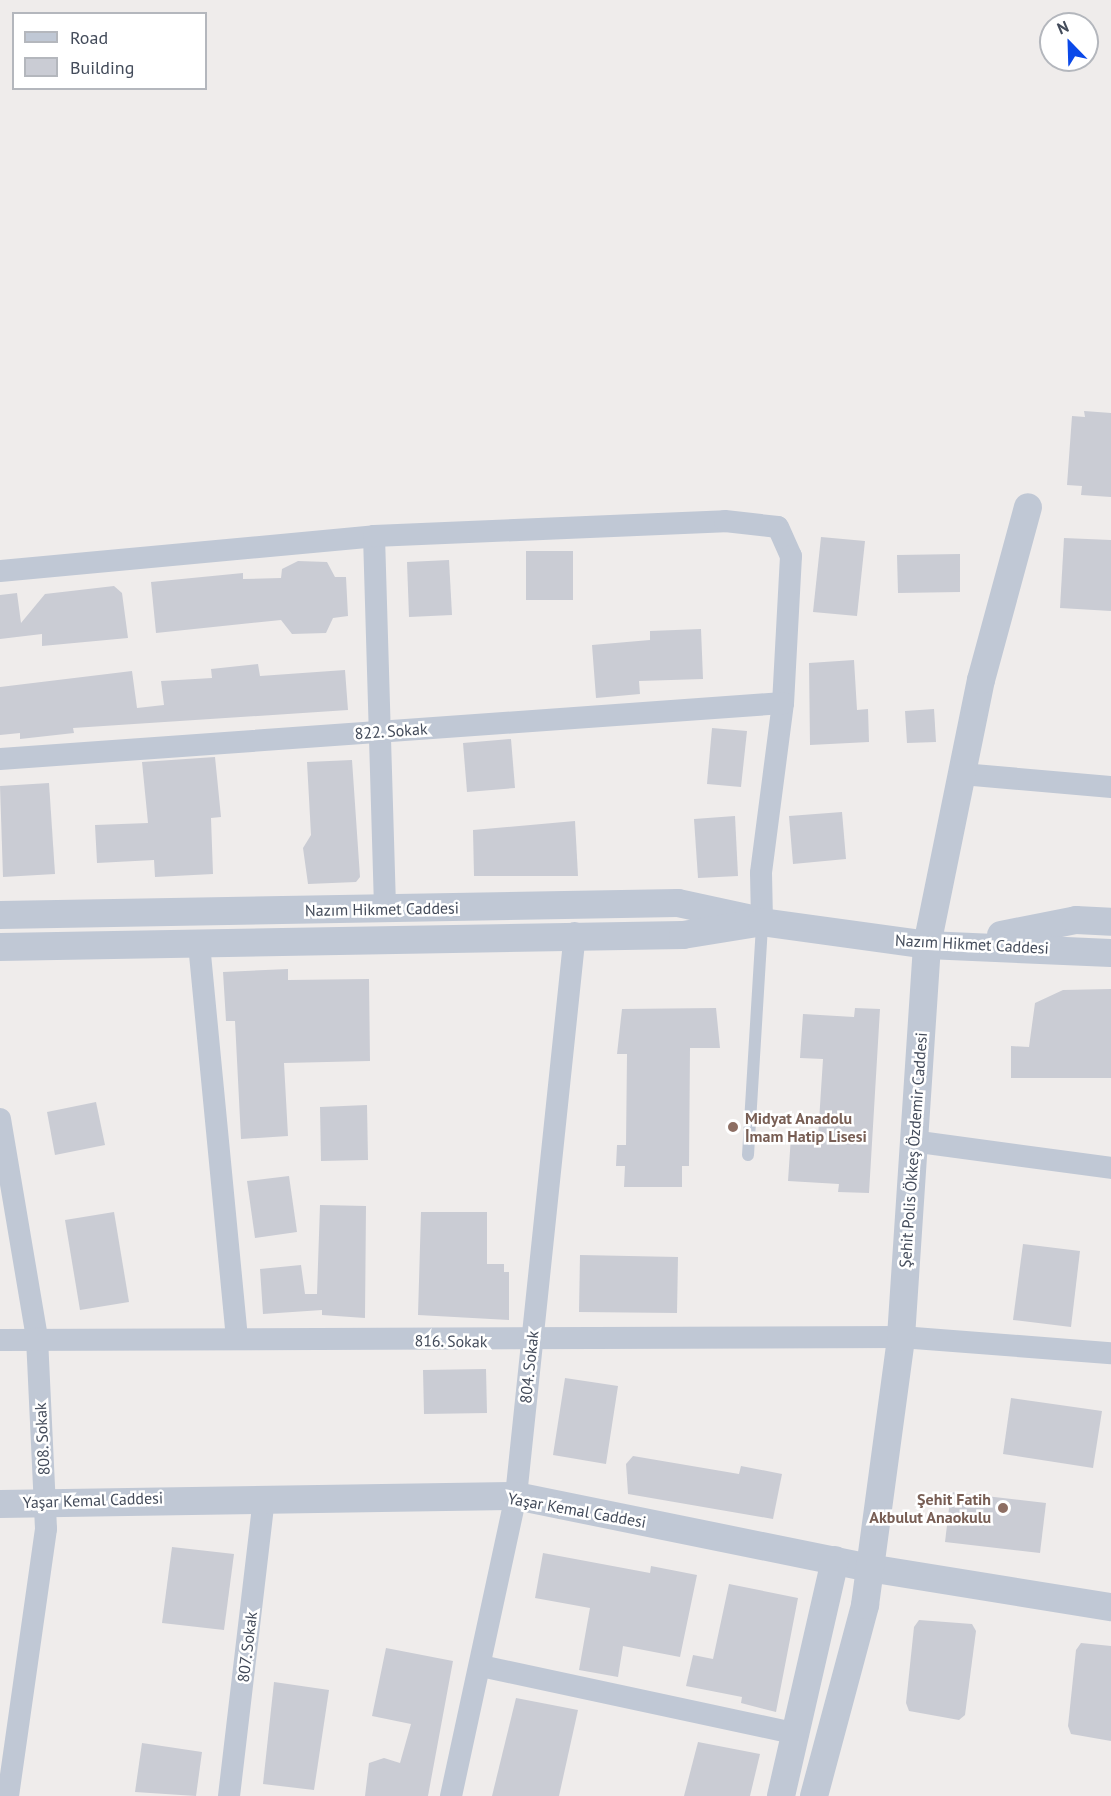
<!DOCTYPE html>
<html>
<head>
<meta charset="utf-8">
<style>
	body { margin:0 }
	#map { position:relative; width:1111px; height:1796px; overflow:hidden; background:#efeceb; font-family:"PT Sans",sans-serif }
	div>[style] { position:absolute }
	.building>* { inset:0; background:#caccd4 }
	.service>* { height:12px; margin:-6px; padding:0 6px; transform-origin:6px; border-radius:6px; background:#c0c8d5 }
	.minor>* { height:22px; margin:-11px; padding:0 11px; transform-origin:11px; border-radius:11px; background:#c0c8d5 }
	.tertiary>* { height:28px; margin:-14px; padding:0 14px; transform-origin:14px; border-radius:14px; background:#c0c8d5 }
	.dots>* { width:16px; height:16px; translate:-50% -50%; box-sizing:border-box; border:3px solid #fff; border-radius:50% }
	span { translate:-50% -50%; white-space:nowrap; text-align:center; line-height:1.15; -webkit-text-stroke:5px #fff; paint-order:stroke }
	.street-label { font-size:16px; color:#434b5a }
	.education-label { font-size:16px; color:#785e54; font-weight:700 }
	.left { translate:0 -50%; text-align:left }
	.right { translate:-100% -50%; text-align:right }
	.legend { position:absolute; left:12px; top:12px; width:195px; height:78px; box-sizing:border-box; background:#fff; border:2px solid #b4b7bd; margin:0; padding:8px 10px; list-style:none; font-size:18px; color:#434b5a }
	.legend li { display:flex; align-items:center; gap:12px; height:30px }
	.legend b { width:30px; border:2px solid #b4b7bd }
	.north { position:absolute; left:1039px; top:12px; width:60px; height:60px; box-sizing:border-box; background:#fff; border:2px solid #b4b7bd; border-radius:50%; rotate:337deg; font-size:16px; font-weight:700; line-height:24px; text-align:center; color:#434b5a }
	.north::after { content:''; display:block; margin:auto; width:21px; height:27px; background:#0b49e9; clip-path:polygon(50% 0,100% 100%,50% 72%,0 100%) }
</style>
</head>
<body>
<div id="map">
	<div class="building">
		<i style="clip-path:polygon(1084px 411px,1111px 413px,1111px 497px,1081px 495px,1082px 486px,1067px 485px,1072px 416px,1085px 417px)"></i>
		<i style="clip-path:polygon(821px 537px,865px 541px,857px 616px,813px 612px)"></i>
		<i style="clip-path:polygon(1064px 538px,1111px 540px,1111px 611px,1060px 608px)"></i>
		<i style="clip-path:polygon(526px 551px,573px 551px,573px 600px,526px 600px)"></i>
		<i style="clip-path:polygon(960px 554px,960px 592px,898px 593px,897px 555px)"></i>
		<i style="clip-path:polygon(449px 560px,452px 615px,409px 617px,407px 562px)"></i>
		<i style="clip-path:polygon(298px 561px,327px 562px,335px 577px,346px 577px,348px 616px,333px 618px,326px 633px,292px 634px,281px 620px,156px 633px,151px 582px,243px 573px,243px 579px,281px 578px,282px 569px)"></i>
		<i style="clip-path:polygon(114px 586px,122px 593px,128px 638px,42px 646px,42px 634px,0 639px,0 595px,17px 593px,21px 623px,45px 594px)"></i>
		<i style="clip-path:polygon(701px 629px,703px 679px,639px 681px,640px 694px,596px 698px,592px 645px,650px 640px,650px 631px)"></i>
		<i style="clip-path:polygon(854px 660px,857px 710px,868px 709px,869px 742px,810px 745px,809px 663px)"></i>
		<i style="clip-path:polygon(258px 664px,260px 676px,345px 670px,348px 710px,73px 728px,74px 733px,20px 739px,20px 733px,0 735px,0 687px,132px 671px,137px 708px,164px 705px,161px 681px,212px 678px,211px 669px)"></i>
		<i style="clip-path:polygon(934px 709px,936px 742px,907px 743px,905px 711px)"></i>
		<i style="clip-path:polygon(712px 728px,747px 731px,741px 787px,707px 784px)"></i>
		<i style="clip-path:polygon(511px 739px,515px 788px,467px 792px,463px 743px)"></i>
		<i style="clip-path:polygon(215px 757px,221px 817px,211px 818px,213px 874px,155px 877px,154px 860px,97px 863px,95px 825px,148px 823px,142px 762px)"></i>
		<i style="clip-path:polygon(352px 760px,360px 877px,356px 882px,308px 884px,303px 848px,311px 835px,307px 762px)"></i>
		<i style="clip-path:polygon(49px 783px,55px 874px,3px 877px,0 786px)"></i>
		<i style="clip-path:polygon(842px 812px,846px 859px,793px 864px,789px 816px)"></i>
		<i style="clip-path:polygon(735px 816px,738px 876px,698px 878px,694px 819px)"></i>
		<i style="clip-path:polygon(575px 821px,578px 876px,474px 876px,473px 830px)"></i>
		<i style="clip-path:polygon(288px 969px,288px 980px,369px 979px,370px 1061px,284px 1063px,288px 1136px,241px 1139px,235px 1021px,226px 1021px,223px 972px)"></i>
		<i style="clip-path:polygon(1111px 989px,1111px 1078px,1011px 1078px,1011px 1046px,1029px 1047px,1035px 1003px,1063px 990px)"></i>
		<i style="clip-path:polygon(716px 1008px,720px 1048px,690px 1048px,689px 1166px,682px 1166px,682px 1187px,624px 1187px,625px 1166px,616px 1166px,617px 1145px,626px 1145px,627px 1054px,617px 1054px,622px 1009px)"></i>
		<i style="clip-path:polygon(855px 1008px,880px 1009px,869px 1193px,838px 1192px,839px 1184px,788px 1181px,791px 1136px,818px 1137px,823px 1059px,800px 1058px,803px 1014px,854px 1017px)"></i>
		<i style="clip-path:polygon(96px 1102px,105px 1145px,55px 1155px,47px 1112px)"></i>
		<i style="clip-path:polygon(367px 1105px,368px 1160px,321px 1161px,320px 1107px)"></i>
		<i style="clip-path:polygon(289px 1176px,297px 1232px,255px 1238px,247px 1181px)"></i>
		<i style="clip-path:polygon(320px 1205px,366px 1206px,365px 1318px,322px 1315px,322px 1310px,263px 1314px,260px 1269px,301px 1265px,305px 1294px,317px 1294px)"></i>
		<i style="clip-path:polygon(114px 1212px,129px 1302px,80px 1310px,65px 1220px)"></i>
		<i style="clip-path:polygon(421px 1212px,487px 1212px,487px 1264px,504px 1264px,504px 1272px,509px 1272px,509px 1320px,418px 1315px)"></i>
		<i style="clip-path:polygon(1023px 1244px,1080px 1251px,1071px 1327px,1013px 1320px)"></i>
		<i style="clip-path:polygon(580px 1255px,678px 1257px,677px 1313px,579px 1312px)"></i>
		<i style="clip-path:polygon(486px 1369px,487px 1413px,424px 1414px,423px 1370px)"></i>
		<i style="clip-path:polygon(565px 1378px,618px 1386px,606px 1464px,553px 1455px)"></i>
		<i style="clip-path:polygon(1011px 1398px,1102px 1411px,1093px 1468px,1003px 1454px)"></i>
		<i style="clip-path:polygon(633px 1456px,739px 1474px,741px 1466px,782px 1474px,773px 1519px,628px 1494px,626px 1464px)"></i>
		<i style="clip-path:polygon(951px 1492px,1046px 1503px,1040px 1553px,945px 1542px)"></i>
		<i style="clip-path:polygon(172px 1547px,234px 1554px,224px 1630px,162px 1623px)"></i>
		<i style="clip-path:polygon(543px 1553px,650px 1573px,651px 1566px,697px 1575px,680px 1657px,623px 1646px,618px 1677px,579px 1670px,590px 1608px,535px 1598px)"></i>
		<i style="clip-path:polygon(729px 1584px,798px 1598px,776px 1712px,741px 1703px,742px 1697px,686px 1686px,693px 1655px,713px 1659px)"></i>
		<i style="clip-path:polygon(919px 1620px,972px 1624px,976px 1631px,965px 1715px,959px 1720px,909px 1711px,906px 1703px,914px 1627px)"></i>
		<i style="clip-path:polygon(1081px 1643px,1111px 1646px,1111px 1741px,1071px 1734px,1068px 1726px,1076px 1650px)"></i>
		<i style="clip-path:polygon(386px 1648px,453px 1661px,428px 1796px,365px 1796px,369px 1763px,384px 1758px,400px 1763px,411px 1724px,372px 1716px)"></i>
		<i style="clip-path:polygon(274px 1682px,329px 1690px,314px 1790px,263px 1784px)"></i>
		<i style="clip-path:polygon(516px 1698px,578px 1710px,559px 1796px,492px 1796px)"></i>
		<i style="clip-path:polygon(698px 1742px,760px 1754px,750px 1796px,684px 1796px)"></i>
		<i style="clip-path:polygon(142px 1743px,202px 1752px,196px 1796px,135px 1792px)"></i>
	</div>
	<div class="service">
		<i style="left:748px;top:1155px;width:232px;rotate:-86.5deg"></i>
	</div>
	<div class="minor">
		<i style="left:374px;top:536px;width:373px;rotate:88.3deg"></i>
		<i style="left:0;top:571px;width:376px;rotate:-5.3deg"></i>
		<i style="left:374px;top:536px;width:351px;rotate:-2.4deg"></i>
		<i style="left:725px;top:521px;width:53px;rotate:6.5deg"></i>
		<i style="left:778px;top:527px;width:32px;rotate:66deg"></i>
		<i style="left:791px;top:556px;width:147px;rotate:93.1deg"></i>
		<i style="left:783px;top:703px;width:171px;rotate:97.4deg"></i>
		<i style="left:761px;top:873px;width:49px;rotate:88.8deg"></i>
		<i style="left:0;top:759px;width:785px;rotate:-4.09deg"></i>
		<i style="left:962px;top:774px;width:150px;rotate:5deg"></i>
		<i style="left:199px;top:944px;width:396px;rotate:84.5deg"></i>
		<i style="left:0;top:1119px;width:222px;rotate:80.4deg"></i>
		<i style="left:37px;top:1338px;width:191px;rotate:87.3deg"></i>
		<i style="left:46px;top:1529px;width:270px;rotate:98.1deg"></i>
		<i style="left:912px;top:1141px;width:201px;rotate:7.7deg"></i>
		<i style="left:0;top:1340px;width:901px;rotate:-0.19deg"></i>
		<i style="left:901px;top:1337px;width:211px;rotate:4.4deg"></i>
		<i style="left:481px;top:1666px;width:324px;rotate:12.1deg"></i>
		<i style="left:229px;top:1796px;width:301px;rotate:-83.3deg"></i>
		<i style="left:451px;top:1796px;width:307px;rotate:-77.8deg"></i>
		<i style="left:516px;top:1496px;width:566px;rotate:-84.02deg"></i>
	</div>
	<div class="tertiary">
		<i style="left:0;top:915px;width:678px;rotate:-1.01deg"></i>
		<i style="left:678px;top:903px;width:72px;rotate:12.1deg"></i>
		<i style="left:1001px;top:935px;width:76px;rotate:-11.3deg"></i>
		<i style="left:1076px;top:920px;width:35px;rotate:3deg"></i>
		<i style="left:0;top:947px;width:683px;rotate:-1.01deg"></i>
		<i style="left:683px;top:935px;width:80px;rotate:-9.3deg"></i>
		<i style="left:762px;top:922px;width:167px;rotate:7.9deg"></i>
		<i style="left:927px;top:945px;width:184px;rotate:2.5deg"></i>
		<i style="left:0;top:1504px;width:516px;rotate:-0.89deg"></i>
		<i style="left:516px;top:1496px;width:360px;rotate:11.5deg"></i>
		<i style="left:869px;top:1568px;width:245px;rotate:9.2deg"></i>
		<i style="left:781px;top:1796px;width:242px;rotate:-77.1deg"></i>
		<i style="left:814px;top:1796px;width:198px;rotate:-75deg"></i>
		<i style="left:865px;top:1605px;width:270px;rotate:-82.3deg"></i>
		<i style="left:901px;top:1337px;width:393px;rotate:-86.2deg"></i>
		<i style="left:927px;top:945px;width:270px;rotate:-78.5deg"></i>
		<i style="left:981px;top:680px;width:179px;rotate:-74.8deg"></i>
	</div>
	<div class="dots">
		<i style="left:733px;top:1127px;background:#8d6e63"></i>
		<i style="left:1003px;top:1508px;background:#8d6e63"></i>
	</div>
	<div class="street-label">
		<span style="left:391px;top:731px;rotate:-4deg">822. Sokak</span>
		<span style="left:382px;top:909px;rotate:-1deg">Nazım Hikmet Caddesi</span>
		<span style="left:972px;top:944px;rotate:3deg">Nazım Hikmet Caddesi</span>
		<span style="left:913px;top:1150px;rotate:-86deg">Şehit Polis Ökkeş Özdemir Caddesi</span>
		<span style="left:451px;top:1341px;rotate:1deg">816. Sokak</span>
		<span style="left:529px;top:1367px;rotate:-84deg">804. Sokak</span>
		<span style="left:42px;top:1439px;rotate:-93deg">808. Sokak</span>
		<span style="left:93px;top:1500px;rotate:-2deg">Yaşar Kemal Caddesi</span>
		<span style="left:577px;top:1510px;rotate:10deg">Yaşar Kemal Caddesi</span>
		<span style="left:247px;top:1647px;rotate:-83deg">807. Sokak</span>
	</div>
	<div class="education-label">
		<span class="left" style="left:745px;top:1127px">Midyat Anadolu<br>İmam Hatip Lisesi</span>
		<span class="right" style="left:991px;top:1508px">Şehit Fatih<br>Akbulut Anaokulu</span>
	</div>
	<ul class="legend">
	<li><b style="height:8px;background:#c0c8d5"></b>Road</li>
	<li><b style="height:16px;background:#caccd4"></b>Building</li>
	</ul>
	<div class="north">N</div>
</div>
</body>
</html>
